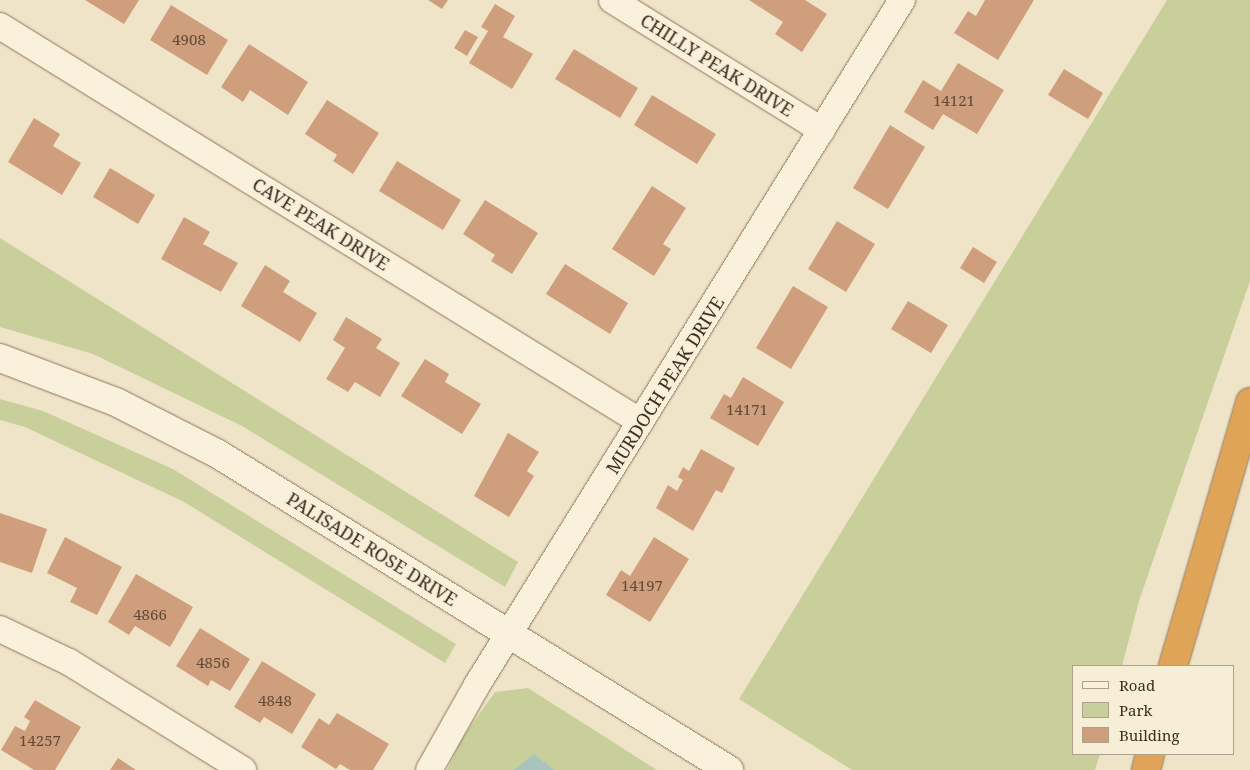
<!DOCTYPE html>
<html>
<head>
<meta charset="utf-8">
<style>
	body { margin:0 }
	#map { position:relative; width:1250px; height:770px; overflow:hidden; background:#f0e4c8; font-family:"Noto Serif",serif }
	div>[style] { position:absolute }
	.green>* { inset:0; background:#c9cf9b }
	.water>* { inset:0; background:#a9c4bc }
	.building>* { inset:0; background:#cf9f7d }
	.roads { filter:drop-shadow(0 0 1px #8d765c) drop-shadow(0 0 1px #8d765c) }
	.street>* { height:26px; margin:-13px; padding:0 13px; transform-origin:13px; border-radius:13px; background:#faf1dc }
	.secondary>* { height:28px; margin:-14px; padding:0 14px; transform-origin:14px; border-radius:14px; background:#faf1dc }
	.highway>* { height:28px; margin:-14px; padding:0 14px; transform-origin:14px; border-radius:14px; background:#e0a458 }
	span { translate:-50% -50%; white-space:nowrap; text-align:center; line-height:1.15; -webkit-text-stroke:4.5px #f7eed8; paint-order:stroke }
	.number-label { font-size:15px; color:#624a37 }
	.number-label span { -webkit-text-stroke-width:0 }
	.street-label { font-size:18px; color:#3d2e20 }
	.legend { position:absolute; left:1072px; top:665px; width:162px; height:90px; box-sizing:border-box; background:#f7eed8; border:1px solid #ada18e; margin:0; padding:6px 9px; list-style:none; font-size:15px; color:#3d2e20 }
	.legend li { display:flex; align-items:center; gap:10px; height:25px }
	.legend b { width:25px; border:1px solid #ada18e }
</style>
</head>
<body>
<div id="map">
	<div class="green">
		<i style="clip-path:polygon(1167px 0,1250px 0,1250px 281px,1139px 601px,1122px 666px,1074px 666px,1074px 754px,1100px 754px,1095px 770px,852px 770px,739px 699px)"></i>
		<i style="clip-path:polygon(0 238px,518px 562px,505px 587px,242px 426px,93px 354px,0 327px)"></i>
		<i style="clip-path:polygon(0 399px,43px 411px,173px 469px,456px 644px,445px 663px,184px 502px,25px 427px,0 420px)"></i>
		<i style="clip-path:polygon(528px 688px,657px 770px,447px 770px,462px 738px,495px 692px)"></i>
	</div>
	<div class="water">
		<i style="clip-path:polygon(534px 754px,554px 770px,514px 770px)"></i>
	</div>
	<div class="building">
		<i style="clip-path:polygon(85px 0,139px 0,124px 24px)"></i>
		<i style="clip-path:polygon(428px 0,448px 0,442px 9px)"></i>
		<i style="clip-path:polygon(749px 0,805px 0,827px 14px,802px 52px,775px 34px,783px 22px)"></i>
		<i style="clip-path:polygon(985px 0,1034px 0,998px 60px,954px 33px,968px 11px,976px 16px)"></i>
		<i style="clip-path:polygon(495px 4px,515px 16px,503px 37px,533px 54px,512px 89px,469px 63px,488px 31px,481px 27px)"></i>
		<i style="clip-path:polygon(171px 5px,228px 40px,207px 75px,150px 40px)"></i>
		<i style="clip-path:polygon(465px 30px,478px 37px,467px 56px,454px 48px)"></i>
		<i style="clip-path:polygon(249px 44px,308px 82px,288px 115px,250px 90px,243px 102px,221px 87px)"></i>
		<i style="clip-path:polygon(574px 49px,638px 88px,620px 118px,555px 79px)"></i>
		<i style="clip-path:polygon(958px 63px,1004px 90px,977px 134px,943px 114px,933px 130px,904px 112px,923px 80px,941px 91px)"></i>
		<i style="clip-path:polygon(1064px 69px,1103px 93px,1088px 119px,1048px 95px)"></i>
		<i style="clip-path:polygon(652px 95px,716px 134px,697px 164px,634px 125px)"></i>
		<i style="clip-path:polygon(327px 100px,379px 133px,353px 174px,333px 161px,337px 155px,305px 134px)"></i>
		<i style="clip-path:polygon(34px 118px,60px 134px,53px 146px,81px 163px,62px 195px,8px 162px)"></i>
		<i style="clip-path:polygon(890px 125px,925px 147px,888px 209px,853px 188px)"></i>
		<i style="clip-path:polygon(397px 161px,461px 200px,443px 230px,379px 191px)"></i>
		<i style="clip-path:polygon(110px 168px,155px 195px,138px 224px,93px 197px)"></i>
		<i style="clip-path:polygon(652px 186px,686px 208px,663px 244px,671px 249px,654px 276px,612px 249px)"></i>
		<i style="clip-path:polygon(485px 200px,538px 233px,512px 274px,491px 261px,495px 255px,463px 234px)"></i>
		<i style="clip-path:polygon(184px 217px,210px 232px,203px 244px,238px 263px,221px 292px,161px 259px)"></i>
		<i style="clip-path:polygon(837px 221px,875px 244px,846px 292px,808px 269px)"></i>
		<i style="clip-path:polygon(973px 247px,997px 262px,984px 283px,960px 268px)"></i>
		<i style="clip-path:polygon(565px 264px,628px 303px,610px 334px,546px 294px)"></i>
		<i style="clip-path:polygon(265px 265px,290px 281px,283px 292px,317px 313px,300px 342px,241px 306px)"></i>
		<i style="clip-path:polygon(793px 286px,828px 307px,791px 369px,756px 348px)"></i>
		<i style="clip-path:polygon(908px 301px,948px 325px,931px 353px,891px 329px)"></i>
		<i style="clip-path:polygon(346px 317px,382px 339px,376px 348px,400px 363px,380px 397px,355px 382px,348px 392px,326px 379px,345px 348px,333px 340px)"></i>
		<i style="clip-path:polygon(425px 359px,449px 374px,445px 382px,481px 404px,462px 434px,401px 396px)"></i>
		<i style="clip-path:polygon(743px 377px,784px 402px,758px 446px,710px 418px,724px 394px,731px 398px)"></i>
		<i style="clip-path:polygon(508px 433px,539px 452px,527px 471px,534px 476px,509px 517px,474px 496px)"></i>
		<i style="clip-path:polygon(701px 449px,735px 468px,722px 493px,716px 490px,693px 531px,656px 508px,668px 485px,677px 491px,683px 480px,678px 477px,683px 467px,689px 471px)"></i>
		<i style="clip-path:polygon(0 513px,47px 529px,32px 573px,0 562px)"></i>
		<i style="clip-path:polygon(65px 537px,122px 567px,97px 615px,70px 602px,77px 588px,47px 573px)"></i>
		<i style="clip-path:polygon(654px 537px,689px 559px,650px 622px,606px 595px,621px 570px,630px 576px)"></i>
		<i style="clip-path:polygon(136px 574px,193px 607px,170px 647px,135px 626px,129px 635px,108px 622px)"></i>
		<i style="clip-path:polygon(200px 628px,250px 659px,230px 691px,211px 680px,208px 686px,176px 666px)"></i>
		<i style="clip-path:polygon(262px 661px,316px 694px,292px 734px,264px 717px,260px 723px,234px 707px)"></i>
		<i style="clip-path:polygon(35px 700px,81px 727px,55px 770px,34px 770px,1px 750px,15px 726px,25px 731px,30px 721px,24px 717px)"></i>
		<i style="clip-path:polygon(337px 713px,389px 744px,373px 770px,350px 770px,340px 764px,336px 769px,301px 747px,319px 718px,329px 725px)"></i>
		<i style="clip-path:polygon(118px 758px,136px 770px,110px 770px)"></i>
	</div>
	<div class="roads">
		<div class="street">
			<i style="left:612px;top:0;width:247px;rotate:31.8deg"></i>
			<i style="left:0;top:26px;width:753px;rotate:31.71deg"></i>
			<i style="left:0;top:629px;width:76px;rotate:25.6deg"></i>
			<i style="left:69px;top:662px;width:205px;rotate:31.8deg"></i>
			<i style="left:429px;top:770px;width:98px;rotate:-60.5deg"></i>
			<i style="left:477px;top:685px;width:806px;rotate:-58.18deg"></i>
		</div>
		<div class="secondary">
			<i style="left:0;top:358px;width:124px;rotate:20.8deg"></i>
			<i style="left:116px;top:402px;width:114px;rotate:27deg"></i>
			<i style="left:218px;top:454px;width:601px;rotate:31.73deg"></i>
		</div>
		<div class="highway">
			<i style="left:1173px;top:666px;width:275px;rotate:-73.7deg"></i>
			<i style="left:1146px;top:770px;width:16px;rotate:-76deg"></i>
		</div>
	</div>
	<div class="number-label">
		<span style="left:189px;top:40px">4908</span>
		<span style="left:954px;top:101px">14121</span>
		<span style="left:747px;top:410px">14171</span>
		<span style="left:642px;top:586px">14197</span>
		<span style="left:150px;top:615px">4866</span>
		<span style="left:213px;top:663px">4856</span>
		<span style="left:275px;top:701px">4848</span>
		<span style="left:40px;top:741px">14257</span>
	</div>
	<div class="street-label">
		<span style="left:717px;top:65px;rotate:32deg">CHILLY PEAK DRIVE</span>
		<span style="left:321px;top:224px;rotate:32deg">CAVE PEAK DRIVE</span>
		<span style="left:665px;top:385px;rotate:-58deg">MURDOCH PEAK DRIVE</span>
		<span style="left:372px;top:549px;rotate:32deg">PALISADE ROSE DRIVE</span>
	</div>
	<ul class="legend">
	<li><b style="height:6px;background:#faf1dc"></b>Road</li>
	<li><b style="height:14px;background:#c9cf9b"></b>Park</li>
	<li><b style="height:14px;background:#cf9f7d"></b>Building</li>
	</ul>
</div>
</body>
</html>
